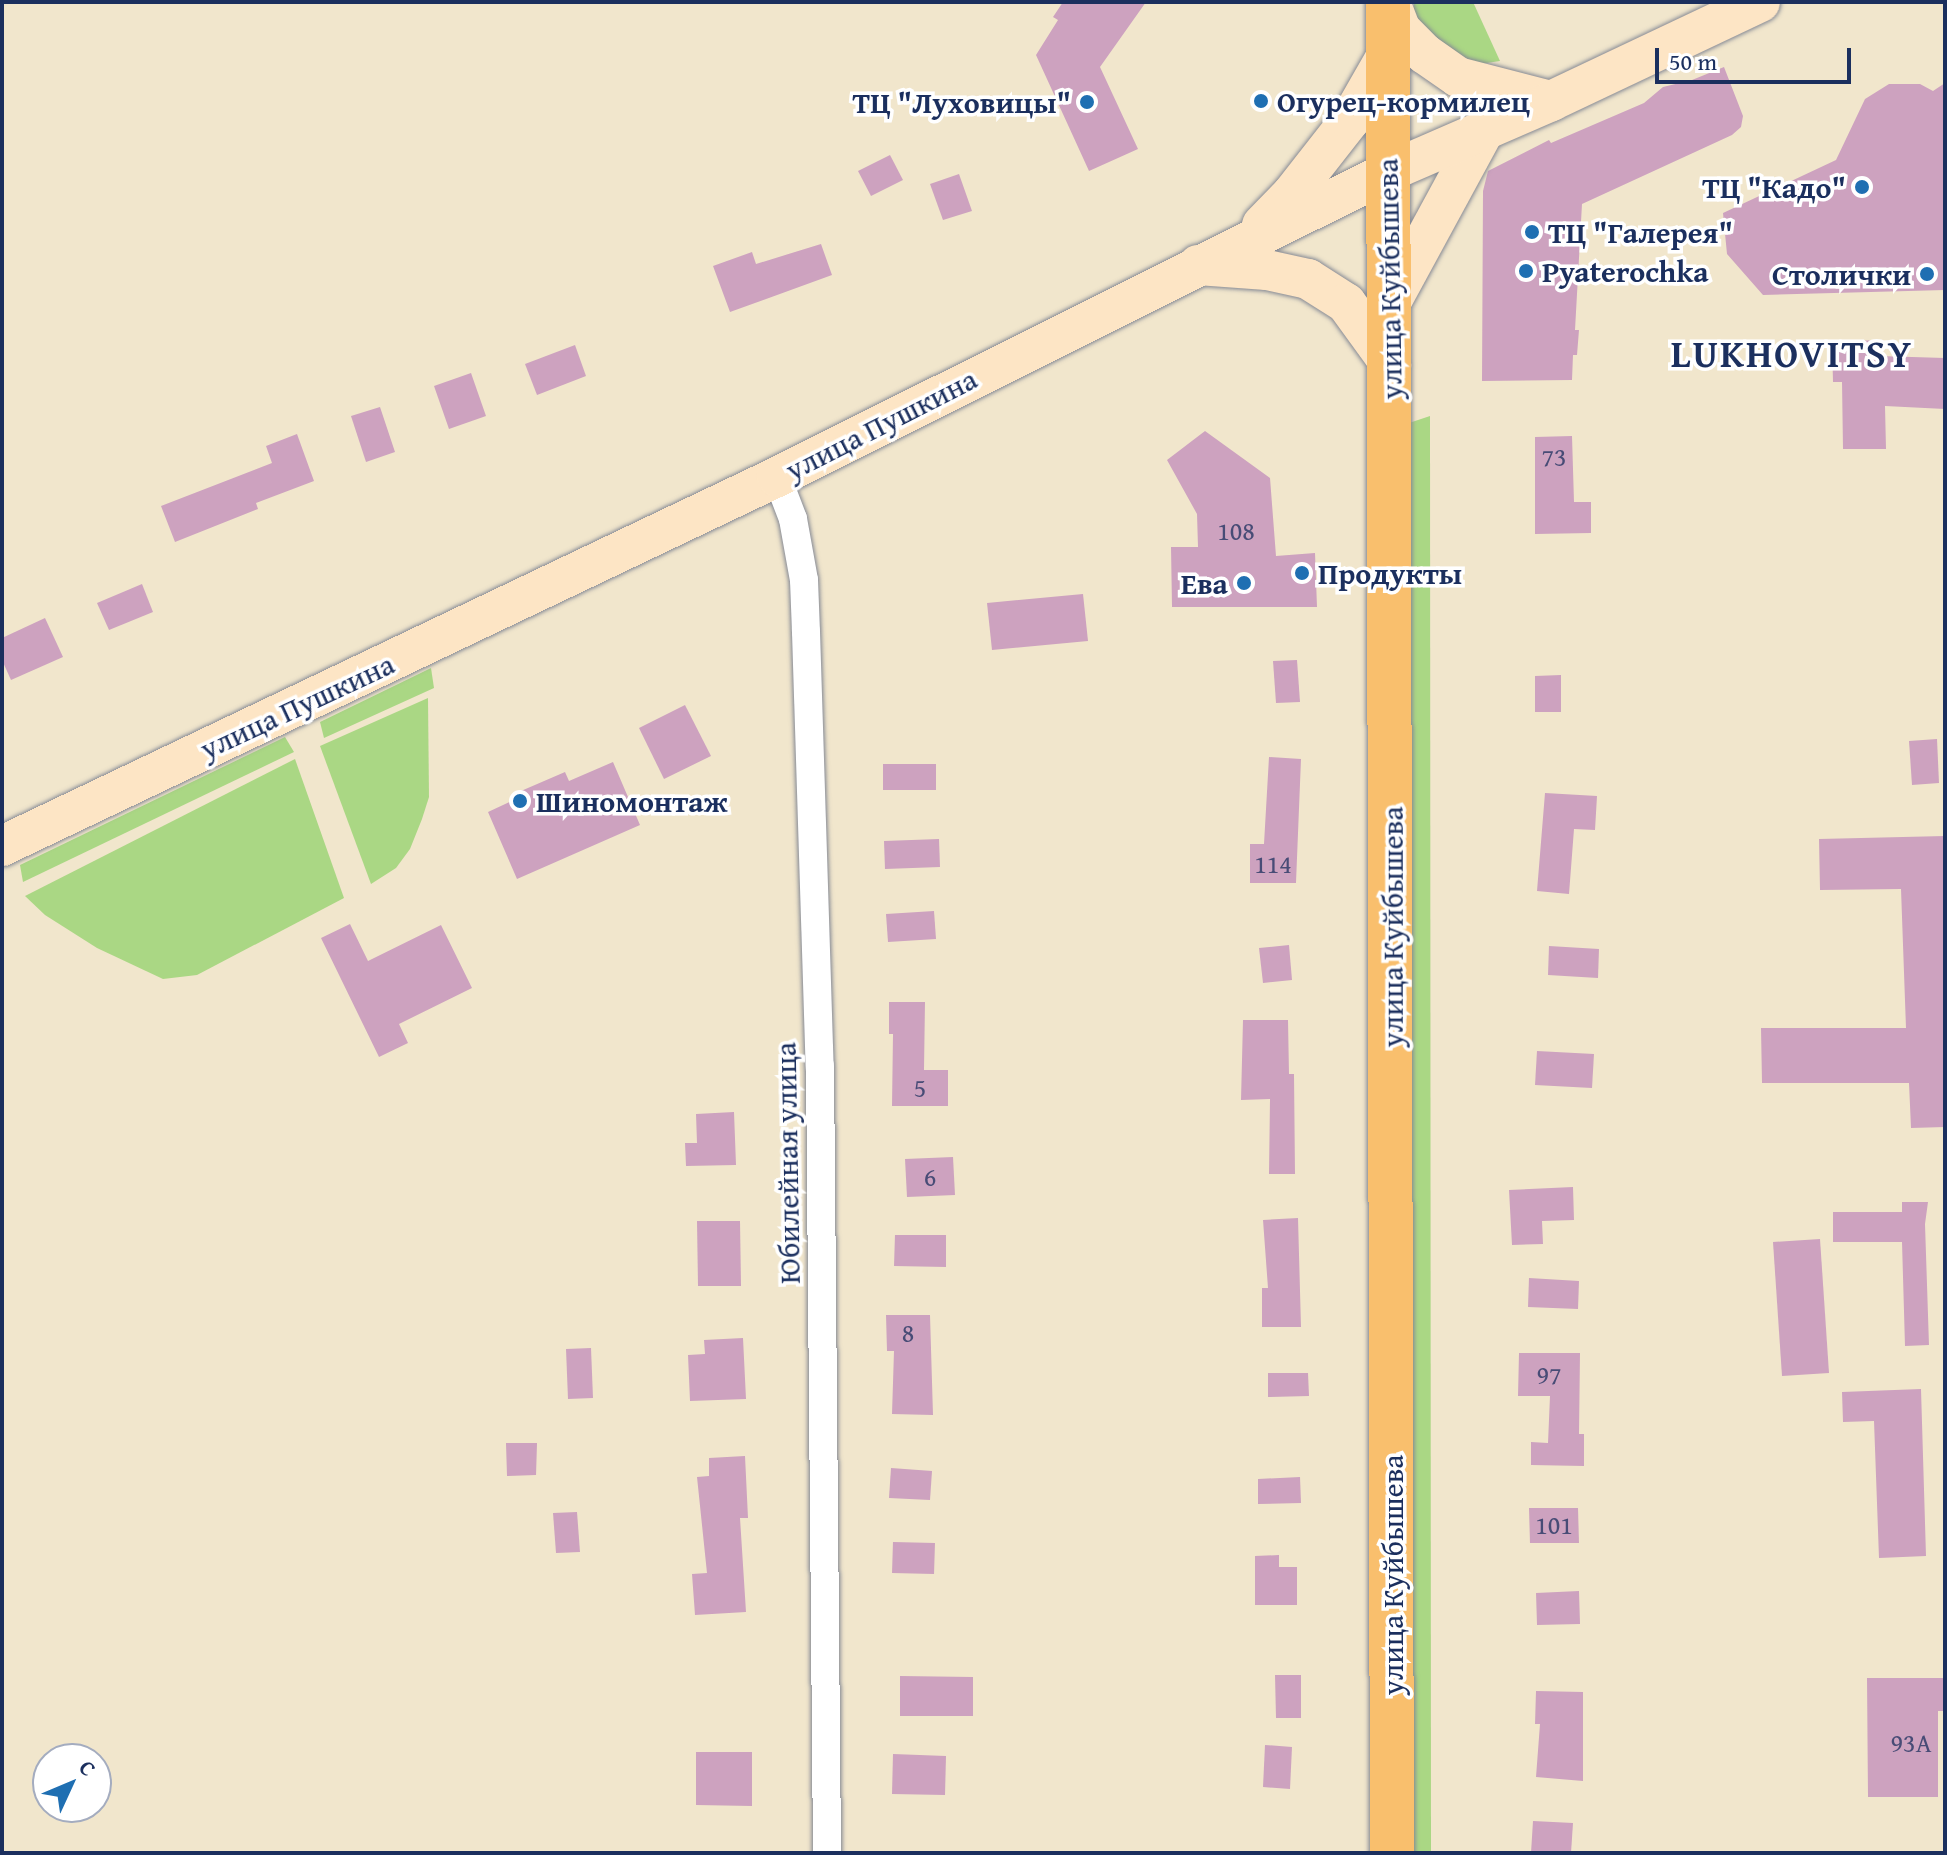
<!DOCTYPE html>
<html>
<head>
<meta charset="utf-8">
<style>
	body { margin:0 }
	#map { position:relative; width:1947px; height:1855px; overflow:hidden; background:#f1e6cc; font-family:"Gentium Book Plus",serif }
	div>[style] { position:absolute }
	.green>* { inset:0; background:#aad784 }
	.building>* { inset:0; background:#cda2bf }
	.roads { filter:drop-shadow(0 0 2px #868a95) drop-shadow(0 0 2px #868a95) }
	.minor>* { height:28px; margin:-14px; padding:0 14px; transform-origin:14px; border-radius:14px; background:#fff }
	.secondary>* { height:40px; margin:-20px; padding:0 20px; transform-origin:20px; border-radius:20px; background:#fde5c5 }
	.trunk>* { height:44px; margin:-22px; padding:0 22px; transform-origin:22px; border-radius:22px; background:#f9bf6d }
	.dots>* { width:22px; height:22px; translate:-50% -50%; box-sizing:border-box; border:4px solid #fff; border-radius:50% }
	span { translate:-50% -50%; white-space:nowrap; text-align:center; line-height:1.15; -webkit-text-stroke:7px #fff; paint-order:stroke }
	.number-label { font-size:26px; color:#484c76 }
	.number-label span { -webkit-text-stroke-width:0 }
	.poi-label { font-size:30px; color:#1b2f5e; font-weight:700 }
	.left { translate:0 -50%; text-align:left }
	.right { translate:-100% -50%; text-align:right }
	.street-label { font-size:30px; color:#1b2f5e }
	.district-label { font-size:38px; color:#1b2f5e; font-weight:700; letter-spacing:2px }
	.frame { position:absolute; inset:0; border:4px solid #1b2f5e; pointer-events:none }
	.north { position:absolute; left:32px; top:1743px; width:80px; height:80px; box-sizing:border-box; background:#fff; border:2px solid #a4acbf; border-radius:50%; rotate:46deg; font-size:22px; font-weight:700; line-height:32px; text-align:center; color:#1b2f5e }
	.north::after { content:''; display:block; margin:auto; width:28px; height:36px; background:#1f6fb2; clip-path:polygon(50% 0,100% 100%,50% 72%,0 100%) }
	.scale { position:absolute; left:1655px; top:48px; width:196px; height:36px; box-sizing:border-box; border:4px solid #1b2f5e; border-top:0; padding-left:10px; font-size:24px; line-height:28px; white-space:nowrap; color:#1b2f5e; -webkit-text-stroke:6px #fff; paint-order:stroke }
</style>
</head>
<body>
<div id="map">
	<div class="green">
		<i style="clip-path:polygon(1414px 2px,1473px 2px,1500px 61px,1466px 66px,1414px 17px)"></i>
		<i style="clip-path:polygon(1430px 416px,1431px 1853px,1409px 1853px,1409px 423px)"></i>
		<i style="clip-path:polygon(431px 668px,434px 688px,324px 738px,320px 722px)"></i>
		<i style="clip-path:polygon(428px 698px,429px 797px,422px 819px,410px 849px,396px 868px,371px 884px,320px 746px)"></i>
		<i style="clip-path:polygon(285px 737px,294px 752px,23px 882px,20px 865px)"></i>
		<i style="clip-path:polygon(295px 759px,344px 898px,197px 975px,163px 979px,97px 948px,45px 915px,25px 896px)"></i>
	</div>
	<div class="building">
		<i style="clip-path:polygon(1063px 2px,1146px 2px,1100px 67px,1138px 149px,1089px 171px,1036px 55px,1058px 20px,1053px 17px)"></i>
		<i style="clip-path:polygon(1724px 67px,1743px 116px,1741px 127px,1732px 135px,1582px 204px,1575px 330px,1579px 330px,1577px 355px,1573px 355px,1572px 380px,1482px 381px,1483px 191px,1488px 171px,1549px 140px,1551px 143px,1644px 103px,1663px 87px,1692px 80px)"></i>
		<i style="clip-path:polygon(1945px 83px,1945px 290px,1763px 295px,1727px 254px,1723px 213px,1836px 160px,1865px 99px,1889px 84px,1920px 84px,1933px 91px)"></i>
		<i style="clip-path:polygon(890px 155px,903px 180px,871px 196px,858px 171px)"></i>
		<i style="clip-path:polygon(959px 174px,972px 211px,943px 220px,930px 184px)"></i>
		<i style="clip-path:polygon(821px 244px,832px 275px,730px 312px,713px 266px,752px 252px,756px 264px)"></i>
		<i style="clip-path:polygon(1878px 340px,1879px 356px,1945px 358px,1945px 409px,1885px 406px,1886px 449px,1843px 449px,1842px 382px,1833px 382px,1832px 342px)"></i>
		<i style="clip-path:polygon(575px 345px,586px 376px,537px 395px,525px 364px)"></i>
		<i style="clip-path:polygon(471px 373px,486px 416px,449px 429px,434px 386px)"></i>
		<i style="clip-path:polygon(380px 407px,395px 452px,366px 462px,351px 416px)"></i>
		<i style="clip-path:polygon(1205px 431px,1270px 478px,1276px 556px,1315px 553px,1317px 607px,1172px 607px,1171px 547px,1198px 547px,1197px 514px,1167px 460px)"></i>
		<i style="clip-path:polygon(297px 434px,314px 481px,256px 503px,258px 509px,175px 542px,161px 506px,272px 463px,266px 446px)"></i>
		<i style="clip-path:polygon(1572px 436px,1574px 502px,1591px 502px,1591px 533px,1535px 534px,1535px 437px)"></i>
		<i style="clip-path:polygon(142px 584px,153px 612px,109px 630px,97px 603px)"></i>
		<i style="clip-path:polygon(1083px 594px,1088px 641px,992px 650px,987px 603px)"></i>
		<i style="clip-path:polygon(45px 618px,63px 657px,11px 680px,2px 660px,2px 638px)"></i>
		<i style="clip-path:polygon(1297px 660px,1300px 702px,1276px 703px,1273px 661px)"></i>
		<i style="clip-path:polygon(1561px 675px,1561px 712px,1535px 712px,1535px 676px)"></i>
		<i style="clip-path:polygon(685px 705px,711px 756px,664px 779px,639px 728px)"></i>
		<i style="clip-path:polygon(1937px 739px,1939px 783px,1912px 785px,1909px 741px)"></i>
		<i style="clip-path:polygon(1269px 757px,1301px 759px,1296px 883px,1250px 883px,1250px 844px,1264px 844px)"></i>
		<i style="clip-path:polygon(613px 762px,640px 825px,517px 879px,488px 812px,514px 800px,514px 794px,565px 772px,569px 781px)"></i>
		<i style="clip-path:polygon(883px 764px,936px 764px,936px 790px,883px 790px)"></i>
		<i style="clip-path:polygon(1545px 793px,1597px 796px,1595px 830px,1574px 829px,1569px 894px,1537px 891px)"></i>
		<i style="clip-path:polygon(1945px 836px,1945px 1127px,1911px 1128px,1909px 1083px,1762px 1083px,1761px 1028px,1906px 1028px,1901px 889px,1820px 890px,1819px 839px)"></i>
		<i style="clip-path:polygon(939px 839px,940px 867px,885px 869px,884px 841px)"></i>
		<i style="clip-path:polygon(934px 911px,936px 939px,888px 942px,886px 914px)"></i>
		<i style="clip-path:polygon(350px 924px,368px 961px,441px 925px,472px 988px,399px 1024px,408px 1043px,379px 1057px,321px 938px)"></i>
		<i style="clip-path:polygon(1289px 945px,1292px 980px,1263px 983px,1259px 948px)"></i>
		<i style="clip-path:polygon(1549px 946px,1599px 949px,1598px 978px,1548px 975px)"></i>
		<i style="clip-path:polygon(889px 1002px,925px 1002px,924px 1070px,948px 1070px,948px 1106px,892px 1106px,893px 1034px,889px 1034px)"></i>
		<i style="clip-path:polygon(1243px 1020px,1288px 1020px,1289px 1074px,1294px 1074px,1295px 1174px,1269px 1174px,1270px 1099px,1241px 1100px)"></i>
		<i style="clip-path:polygon(1537px 1051px,1594px 1054px,1592px 1088px,1535px 1085px)"></i>
		<i style="clip-path:polygon(734px 1112px,736px 1165px,686px 1166px,685px 1143px,697px 1143px,696px 1114px)"></i>
		<i style="clip-path:polygon(953px 1157px,955px 1195px,907px 1197px,905px 1159px)"></i>
		<i style="clip-path:polygon(1573px 1187px,1574px 1220px,1542px 1221px,1543px 1244px,1512px 1245px,1509px 1190px)"></i>
		<i style="clip-path:polygon(1902px 1202px,1928px 1202px,1925px 1224px,1929px 1345px,1905px 1346px,1902px 1242px,1833px 1242px,1833px 1212px,1902px 1212px)"></i>
		<i style="clip-path:polygon(1298px 1218px,1301px 1327px,1262px 1327px,1262px 1288px,1268px 1288px,1263px 1220px)"></i>
		<i style="clip-path:polygon(697px 1221px,740px 1221px,741px 1286px,698px 1286px)"></i>
		<i style="clip-path:polygon(895px 1235px,946px 1235px,946px 1267px,894px 1266px)"></i>
		<i style="clip-path:polygon(1820px 1239px,1829px 1373px,1782px 1376px,1773px 1242px)"></i>
		<i style="clip-path:polygon(1529px 1278px,1579px 1281px,1578px 1309px,1528px 1307px)"></i>
		<i style="clip-path:polygon(886px 1315px,930px 1315px,933px 1415px,892px 1414px,894px 1351px,887px 1351px)"></i>
		<i style="clip-path:polygon(743px 1338px,746px 1399px,690px 1401px,688px 1355px,705px 1354px,704px 1340px)"></i>
		<i style="clip-path:polygon(591px 1348px,593px 1398px,568px 1399px,566px 1349px)"></i>
		<i style="clip-path:polygon(1519px 1353px,1580px 1353px,1579px 1434px,1584px 1434px,1584px 1466px,1531px 1465px,1531px 1442px,1548px 1443px,1550px 1396px,1518px 1396px)"></i>
		<i style="clip-path:polygon(1268px 1373px,1308px 1373px,1309px 1396px,1268px 1397px)"></i>
		<i style="clip-path:polygon(1921px 1389px,1926px 1556px,1879px 1558px,1874px 1421px,1843px 1422px,1842px 1392px)"></i>
		<i style="clip-path:polygon(506px 1443px,537px 1443px,536px 1475px,507px 1476px)"></i>
		<i style="clip-path:polygon(745px 1456px,748px 1518px,740px 1518px,746px 1612px,695px 1615px,692px 1574px,707px 1573px,697px 1477px,709px 1476px,709px 1458px)"></i>
		<i style="clip-path:polygon(891px 1468px,932px 1471px,930px 1500px,889px 1498px)"></i>
		<i style="clip-path:polygon(1300px 1477px,1301px 1503px,1258px 1504px,1258px 1479px)"></i>
		<i style="clip-path:polygon(1529px 1508px,1578px 1508px,1579px 1543px,1530px 1543px)"></i>
		<i style="clip-path:polygon(577px 1512px,580px 1552px,556px 1553px,553px 1513px)"></i>
		<i style="clip-path:polygon(893px 1542px,935px 1543px,934px 1574px,892px 1573px)"></i>
		<i style="clip-path:polygon(1279px 1555px,1279px 1567px,1297px 1567px,1297px 1605px,1255px 1605px,1255px 1556px)"></i>
		<i style="clip-path:polygon(1579px 1591px,1580px 1624px,1537px 1625px,1536px 1593px)"></i>
		<i style="clip-path:polygon(1275px 1675px,1301px 1675px,1301px 1718px,1276px 1718px)"></i>
		<i style="clip-path:polygon(900px 1676px,973px 1677px,973px 1716px,900px 1716px)"></i>
		<i style="clip-path:polygon(1867px 1678px,1945px 1678px,1945px 1711px,1938px 1711px,1938px 1797px,1868px 1797px)"></i>
		<i style="clip-path:polygon(1536px 1691px,1583px 1692px,1583px 1781px,1536px 1777px,1540px 1724px,1535px 1724px)"></i>
		<i style="clip-path:polygon(1265px 1745px,1292px 1747px,1290px 1789px,1263px 1787px)"></i>
		<i style="clip-path:polygon(696px 1752px,752px 1752px,752px 1806px,696px 1805px)"></i>
		<i style="clip-path:polygon(893px 1754px,946px 1756px,945px 1795px,892px 1794px)"></i>
		<i style="clip-path:polygon(1533px 1821px,1573px 1823px,1571px 1853px,1531px 1853px)"></i>
	</div>
	<div class="roads">
		<div class="minor">
			<i style="left:777px;top:477px;width:45px;rotate:69.1deg"></i>
			<i style="left:793px;top:519px;width:62px;rotate:79.8deg"></i>
			<i style="left:804px;top:580px;width:52px;rotate:87.8deg"></i>
			<i style="left:806px;top:632px;width:434px;rotate:88.2deg"></i>
			<i style="left:820px;top:1066px;width:787px;rotate:89.49deg"></i>
		</div>
		<div class="secondary">
			<i style="left:1390px;top:2px;width:30px;rotate:69deg"></i>
			<i style="left:1401px;top:30px;width:34px;rotate:45deg"></i>
			<i style="left:1425px;top:54px;width:40px;rotate:34.9deg"></i>
			<i style="left:1458px;top:77px;width:96px;rotate:14.5deg"></i>
			<i style="left:1262px;top:225px;width:43px;rotate:-45.9deg"></i>
			<i style="left:1292px;top:194px;width:94px;rotate:-51.9deg"></i>
			<i style="left:1350px;top:120px;width:73px;rotate:-60.3deg"></i>
			<i style="left:1198px;top:265px;width:69px;rotate:4.1deg"></i>
			<i style="left:1267px;top:270px;width:42px;rotate:12.4deg"></i>
			<i style="left:1308px;top:279px;width:45px;rotate:32.3deg"></i>
			<i style="left:1346px;top:303px;width:77px;rotate:54deg"></i>
			<i style="left:1390px;top:304px;width:197px;rotate:-61.5deg"></i>
			<i style="left:2px;top:846px;width:858px;rotate:-25.46deg"></i>
			<i style="left:777px;top:477px;width:683px;rotate:-26.53deg"></i>
			<i style="left:1388px;top:172px;width:178px;rotate:-23.5deg"></i>
			<i style="left:1551px;top:101px;width:231px;rotate:-25.3deg"></i>
		</div>
		<div class="trunk">
			<i style="left:1388px;top:2px;width:1851px;rotate:89.88deg"></i>
		</div>
	</div>
	<div class="dots">
		<i style="left:1261px;top:101px;background:#1f6fb2"></i>
		<i style="left:1087px;top:102px;background:#1f6fb2"></i>
		<i style="left:1862px;top:187px;background:#1f6fb2"></i>
		<i style="left:1532px;top:232px;background:#1f6fb2"></i>
		<i style="left:1526px;top:271px;background:#1f6fb2"></i>
		<i style="left:1927px;top:274px;background:#1f6fb2"></i>
		<i style="left:1302px;top:573px;background:#1f6fb2"></i>
		<i style="left:1244px;top:583px;background:#1f6fb2"></i>
		<i style="left:520px;top:801px;background:#1f6fb2"></i>
	</div>
	<div class="number-label">
		<span style="left:1554px;top:457px">73</span>
		<span style="left:1236px;top:531px">108</span>
		<span style="left:1273px;top:864px">114</span>
		<span style="left:920px;top:1088px">5</span>
		<span style="left:930px;top:1177px">6</span>
		<span style="left:908px;top:1333px">8</span>
		<span style="left:1549px;top:1375px">97</span>
		<span style="left:1554px;top:1525px">101</span>
		<span style="left:1911px;top:1743px">93А</span>
	</div>
	<div class="poi-label">
		<span class="left" style="left:1277px;top:101px">Огурец-кормилец</span>
		<span class="right" style="left:1071px;top:102px">ТЦ "Луховицы"</span>
		<span class="right" style="left:1846px;top:187px">ТЦ "Кадо"</span>
		<span class="left" style="left:1548px;top:232px">ТЦ "Галерея"</span>
		<span class="left" style="left:1542px;top:271px">Pyaterochka</span>
		<span class="right" style="left:1911px;top:274px">Столички</span>
		<span class="left" style="left:1318px;top:573px">Продукты</span>
		<span class="right" style="left:1228px;top:583px">Ева</span>
		<span class="left" style="left:536px;top:801px">Шиномонтаж</span>
	</div>
	<div class="street-label">
		<span style="left:1389px;top:279px;rotate:-91deg">улица Куйбышева</span>
		<span style="left:881px;top:424px;rotate:-27deg">улица Пушкина</span>
		<span style="left:297px;top:706px;rotate:-25deg">улица Пушкина</span>
		<span style="left:1392px;top:927px;rotate:-90deg">улица Куйбышева</span>
		<span style="left:787px;top:1163px;rotate:-91deg">Юбилейная улица</span>
		<span style="left:1392px;top:1575px;rotate:-90deg">улица Куйбышева</span>
	</div>
	<div class="district-label">
		<span style="left:1792px;top:354px">LUKHOVITSY</span>
	</div>
	<div class="frame"></div>
	<div class="north">С</div>
	<div class="scale">50 m</div>
</div>
</body>
</html>
